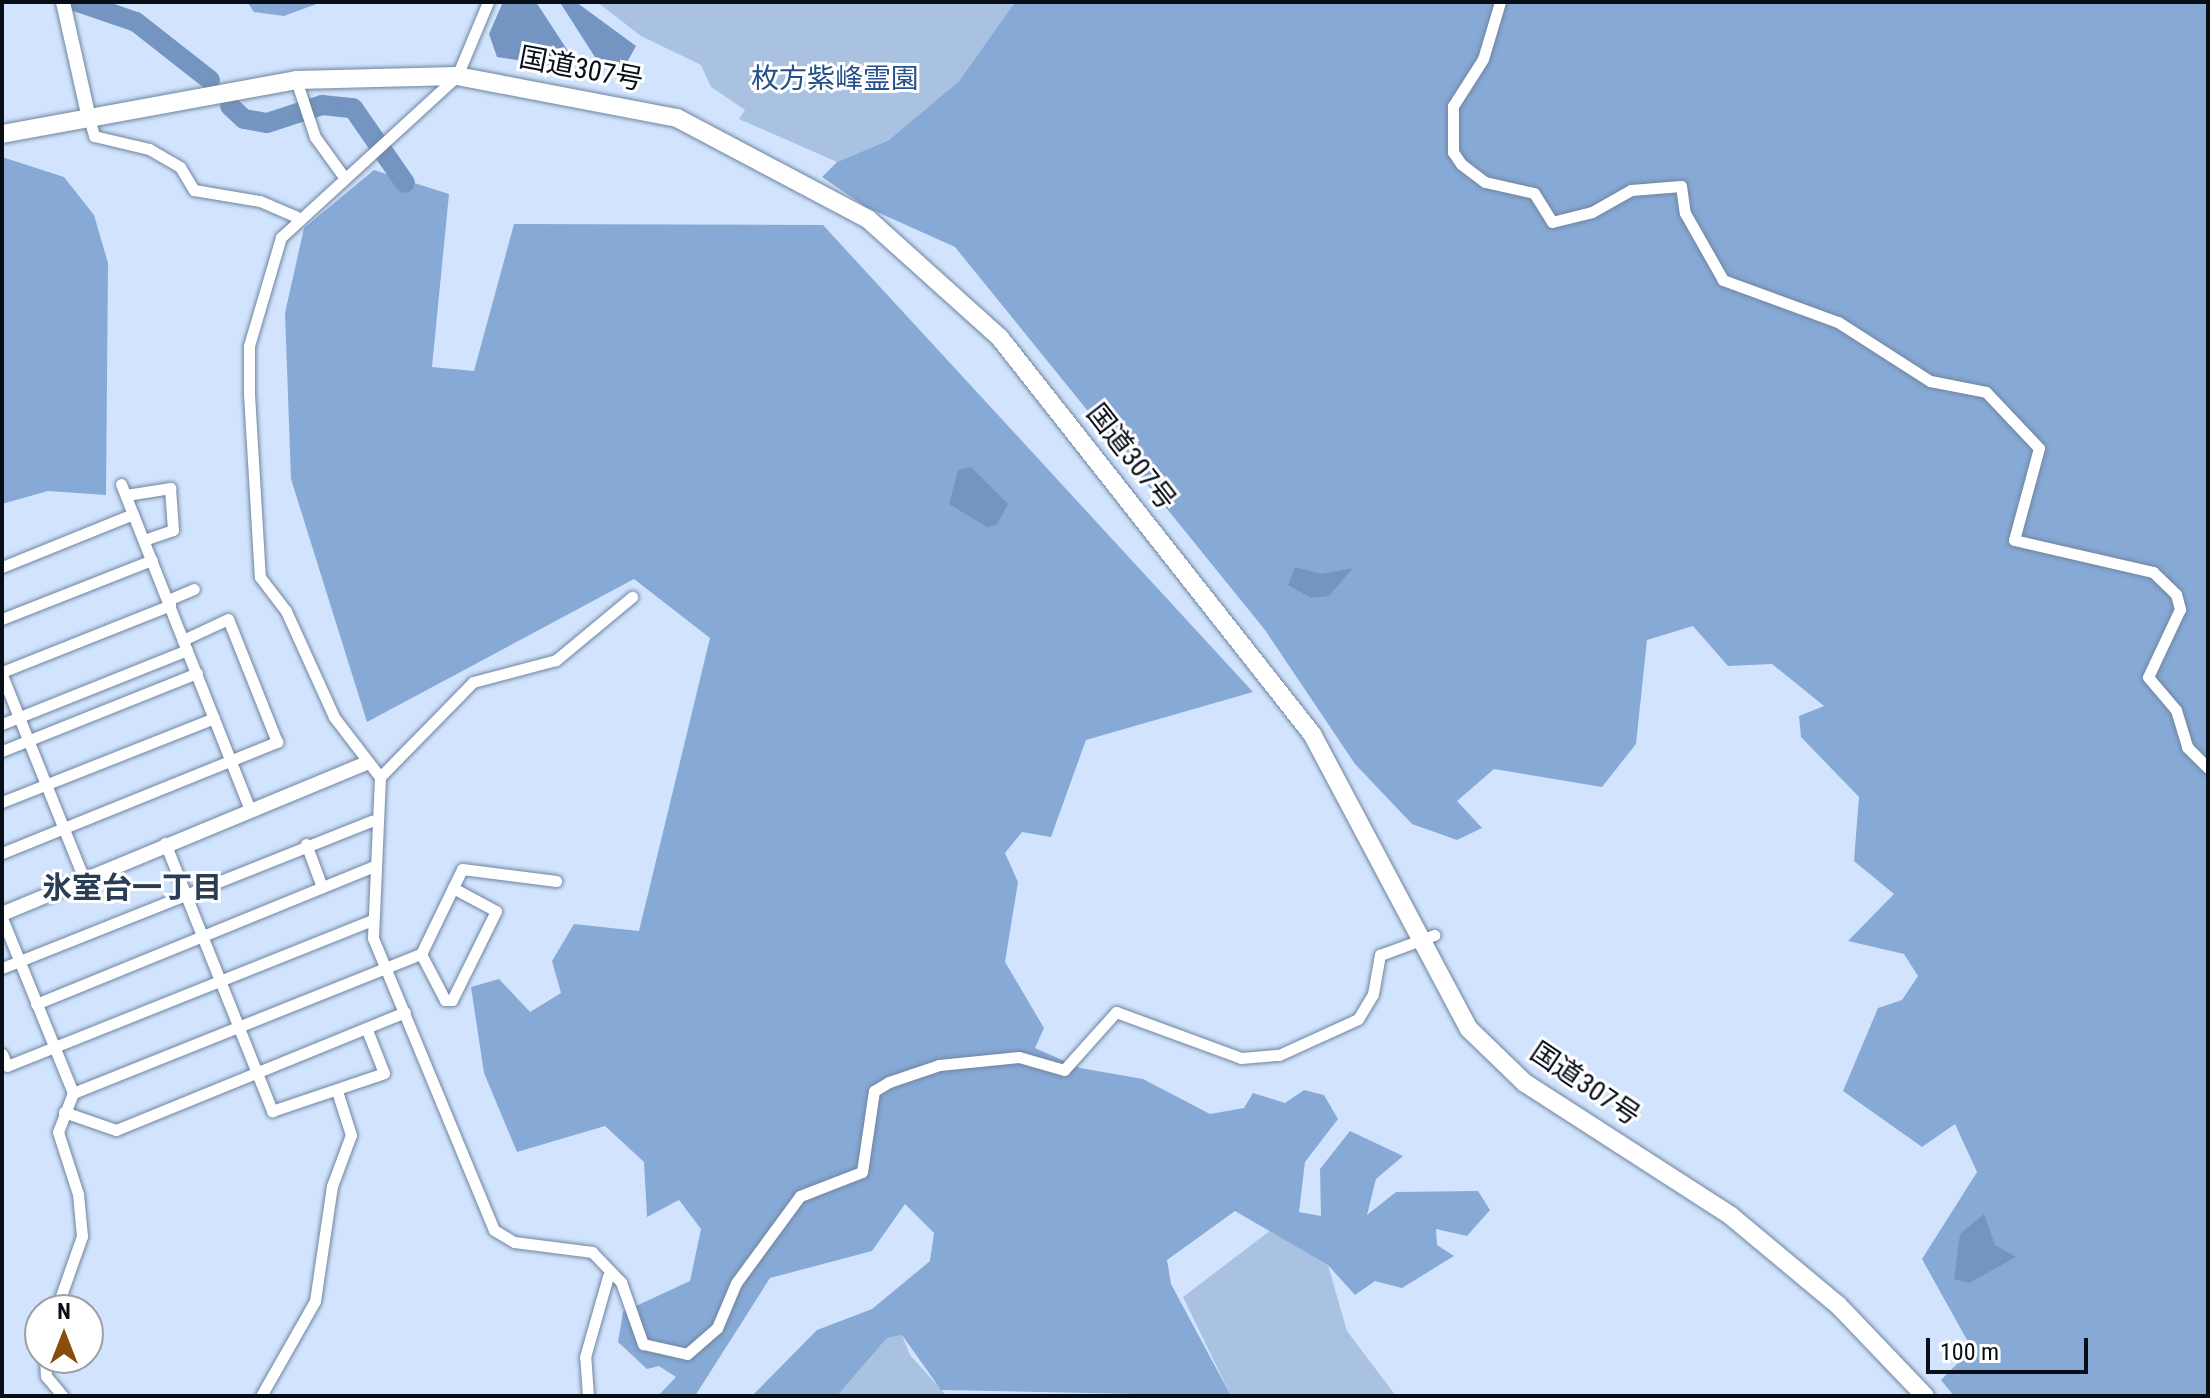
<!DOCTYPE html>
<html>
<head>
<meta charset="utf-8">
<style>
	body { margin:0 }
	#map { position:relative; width:2210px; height:1398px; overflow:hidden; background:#d2e4fd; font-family:"Roboto Condensed","Noto Sans JP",sans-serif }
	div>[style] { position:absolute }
	.green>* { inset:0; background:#aac2e1 }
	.forest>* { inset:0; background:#87a9d5 }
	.water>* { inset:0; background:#7495c1 }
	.river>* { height:20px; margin:-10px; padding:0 10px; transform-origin:10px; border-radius:10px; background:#7495c1 }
	.roads { filter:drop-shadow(0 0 2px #6f84a0) drop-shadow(0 0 2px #6f84a0) }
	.minor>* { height:11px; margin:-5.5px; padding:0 5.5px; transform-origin:5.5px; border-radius:5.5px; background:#fff }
	.tertiary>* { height:14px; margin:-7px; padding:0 7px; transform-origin:7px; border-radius:7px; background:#fff }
	.trunk>* { height:18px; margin:-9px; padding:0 9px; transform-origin:9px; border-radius:9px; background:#fff }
	span { translate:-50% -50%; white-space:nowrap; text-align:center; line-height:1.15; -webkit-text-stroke:6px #fff; paint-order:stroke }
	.street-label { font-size:28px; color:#070e18 }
	.park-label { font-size:28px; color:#245189 }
	.neighbourhood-label { font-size:30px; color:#2a3d55; font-weight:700 }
	.frame { position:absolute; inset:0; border:4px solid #070e18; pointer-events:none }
	.north { position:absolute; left:24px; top:1294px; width:80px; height:80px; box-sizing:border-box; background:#fff; border:2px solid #9c9fa3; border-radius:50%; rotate:0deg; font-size:22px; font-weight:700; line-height:32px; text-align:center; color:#070e18 }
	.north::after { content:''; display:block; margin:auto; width:28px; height:36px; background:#884d09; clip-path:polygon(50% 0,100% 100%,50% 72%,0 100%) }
	.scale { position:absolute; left:1926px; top:1338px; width:162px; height:36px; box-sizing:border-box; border:4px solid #070e18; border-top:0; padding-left:10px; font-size:24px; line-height:28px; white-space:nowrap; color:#070e18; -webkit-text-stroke:6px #fff; paint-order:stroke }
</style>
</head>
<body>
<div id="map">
	<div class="green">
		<i style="clip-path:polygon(597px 2px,1015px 2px,959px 81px,889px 140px,837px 162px,739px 119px,745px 110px,711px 87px,701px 65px,641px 36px)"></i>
		<i style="clip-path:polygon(1271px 1230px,1328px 1265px,1347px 1331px,1396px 1396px,1231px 1396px,1183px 1297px)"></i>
		<i style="clip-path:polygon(902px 1335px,910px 1355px,947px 1396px,837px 1396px,887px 1338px)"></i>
	</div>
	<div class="forest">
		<i style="clip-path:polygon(247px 2px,322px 2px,284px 16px,254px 12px)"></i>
		<i style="clip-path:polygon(1015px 2px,2208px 2px,2208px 1396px,1954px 1396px,1941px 1380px,1972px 1349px,1922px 1259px,1977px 1172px,1955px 1124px,1922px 1147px,1843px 1091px,1878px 1008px,1902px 1000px,1918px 976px,1904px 954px,1848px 941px,1894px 894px,1854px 861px,1859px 797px,1801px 737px,1799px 716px,1824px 706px,1772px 664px,1728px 666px,1693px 626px,1647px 640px,1636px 744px,1602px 787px,1494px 769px,1457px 801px,1482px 828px,1457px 840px,1412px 824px,1355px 764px,1265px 630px,955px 247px,866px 207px,822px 177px,837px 162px,889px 140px,959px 81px)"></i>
		<i style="clip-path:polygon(2px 157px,64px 177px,94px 215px,108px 263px,106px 495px,48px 491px,2px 504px)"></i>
		<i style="clip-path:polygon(374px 170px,449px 194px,432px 367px,474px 371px,514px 224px,823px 225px,1253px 692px,1086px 740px,1051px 837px,1022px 832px,1005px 853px,1018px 882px,1005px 962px,1044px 1028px,1035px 1048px,1080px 1068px,1143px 1079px,1210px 1114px,1244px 1108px,1253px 1093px,1285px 1103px,1304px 1090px,1324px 1095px,1338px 1119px,1305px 1162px,1299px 1212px,1321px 1216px,1320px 1169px,1350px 1131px,1403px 1156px,1376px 1179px,1367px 1215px,1396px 1192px,1478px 1191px,1490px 1210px,1467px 1236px,1436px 1229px,1437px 1245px,1454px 1256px,1402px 1288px,1375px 1281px,1355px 1295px,1328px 1265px,1235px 1211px,1167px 1260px,1171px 1284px,1231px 1396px,941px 1390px,902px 1335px,887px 1338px,837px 1396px,752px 1396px,817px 1330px,872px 1309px,930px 1261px,934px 1233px,905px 1204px,872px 1251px,770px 1278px,695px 1396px,658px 1396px,676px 1377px,659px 1366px,647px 1369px,618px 1342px,623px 1312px,690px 1281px,701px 1229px,679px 1200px,647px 1217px,644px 1162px,605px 1126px,517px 1152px,484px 1073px,471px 987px,499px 979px,530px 1012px,561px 993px,552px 961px,574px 924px,639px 931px,710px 638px,634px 579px,367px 722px,291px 479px,285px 313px,304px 228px)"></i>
	</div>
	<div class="water">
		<i style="clip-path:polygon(503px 2px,536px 2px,568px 51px,556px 66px,497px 57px,489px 34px)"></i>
		<i style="clip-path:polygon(576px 2px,636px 46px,626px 64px,600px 65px,561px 4px)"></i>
		<i style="clip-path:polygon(971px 467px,1008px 504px,997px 525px,987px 527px,949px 504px,958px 470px)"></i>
		<i style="clip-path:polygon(1295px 567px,1322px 574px,1353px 568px,1329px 596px,1311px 598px,1288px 585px)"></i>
		<i style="clip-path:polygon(1984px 1214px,1995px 1245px,2016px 1257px,1969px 1283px,1954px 1279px,1960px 1234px)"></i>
	</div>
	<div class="river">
		<i style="left:78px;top:2px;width:61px;rotate:19deg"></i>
		<i style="left:136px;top:22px;width:94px;rotate:38.1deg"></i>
		<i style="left:230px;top:106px;width:19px;rotate:43deg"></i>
		<i style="left:244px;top:119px;width:23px;rotate:10deg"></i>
		<i style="left:267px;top:123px;width:58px;rotate:-18.1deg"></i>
		<i style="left:322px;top:105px;width:31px;rotate:6deg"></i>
		<i style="left:353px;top:108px;width:91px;rotate:55.3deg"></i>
	</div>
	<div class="roads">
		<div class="minor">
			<i style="left:488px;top:2px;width:80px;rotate:112.7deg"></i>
			<i style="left:457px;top:76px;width:239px;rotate:137.5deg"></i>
			<i style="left:281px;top:237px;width:114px;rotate:106.4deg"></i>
			<i style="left:249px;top:346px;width:48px;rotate:90deg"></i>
			<i style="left:249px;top:394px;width:183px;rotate:86.6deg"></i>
			<i style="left:260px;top:577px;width:43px;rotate:52.6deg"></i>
			<i style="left:286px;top:611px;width:116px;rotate:65.6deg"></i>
			<i style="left:334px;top:717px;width:76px;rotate:52.5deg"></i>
			<i style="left:380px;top:777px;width:161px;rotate:92.5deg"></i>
			<i style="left:373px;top:938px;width:316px;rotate:67.5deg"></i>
			<i style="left:494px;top:1230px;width:23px;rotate:31deg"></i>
			<i style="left:514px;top:1242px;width:79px;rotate:7.3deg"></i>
			<i style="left:592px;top:1252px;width:42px;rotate:46deg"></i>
			<i style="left:621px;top:1282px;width:66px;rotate:70.5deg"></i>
			<i style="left:643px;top:1344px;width:45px;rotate:12.8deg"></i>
			<i style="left:687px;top:1354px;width:40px;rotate:-41deg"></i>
			<i style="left:717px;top:1328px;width:49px;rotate:-67.1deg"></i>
			<i style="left:736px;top:1283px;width:108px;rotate:-53.7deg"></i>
			<i style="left:800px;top:1196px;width:66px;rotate:-21.2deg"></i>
			<i style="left:862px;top:1172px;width:82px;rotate:-81.6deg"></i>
			<i style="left:874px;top:1091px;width:17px;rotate:-31deg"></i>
			<i style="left:889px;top:1082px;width:53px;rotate:-18.8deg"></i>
			<i style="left:939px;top:1065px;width:80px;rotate:-5.7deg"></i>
			<i style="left:1019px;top:1057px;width:47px;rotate:16.1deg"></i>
			<i style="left:1064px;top:1070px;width:78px;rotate:-48.1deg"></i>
			<i style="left:1116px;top:1012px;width:133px;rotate:20.2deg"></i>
			<i style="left:1241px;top:1058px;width:38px;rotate:-5deg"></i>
			<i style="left:1279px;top:1055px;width:87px;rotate:-24.5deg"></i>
			<i style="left:1358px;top:1019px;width:29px;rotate:-59deg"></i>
			<i style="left:1373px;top:994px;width:40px;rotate:-80deg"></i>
			<i style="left:1380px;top:955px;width:58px;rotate:-20.3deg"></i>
			<i style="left:1500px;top:2px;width:59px;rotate:106.6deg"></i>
			<i style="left:1483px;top:59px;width:56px;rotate:122.6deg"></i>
			<i style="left:1453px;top:106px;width:46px;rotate:90deg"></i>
			<i style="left:1453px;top:152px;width:14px;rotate:56deg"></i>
			<i style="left:1461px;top:164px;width:30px;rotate:37deg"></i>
			<i style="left:1485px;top:182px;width:50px;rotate:12.7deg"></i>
			<i style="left:1534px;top:193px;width:34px;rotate:58deg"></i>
			<i style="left:1552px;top:222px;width:41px;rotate:-14deg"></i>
			<i style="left:1592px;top:212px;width:45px;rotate:-29.4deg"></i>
			<i style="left:1631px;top:190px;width:50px;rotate:-4.6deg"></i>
			<i style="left:1681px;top:186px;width:27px;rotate:82deg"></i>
			<i style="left:1685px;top:213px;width:77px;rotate:60.4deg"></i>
			<i style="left:1723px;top:280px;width:122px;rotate:20.1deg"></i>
			<i style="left:1838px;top:322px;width:109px;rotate:32.7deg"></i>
			<i style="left:1930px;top:381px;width:57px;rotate:11.1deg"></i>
			<i style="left:1986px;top:392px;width:77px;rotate:46.6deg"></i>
			<i style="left:2039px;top:448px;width:95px;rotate:105.2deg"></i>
			<i style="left:2014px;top:540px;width:143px;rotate:13deg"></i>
			<i style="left:2153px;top:572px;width:32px;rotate:44deg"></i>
			<i style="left:2176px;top:594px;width:16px;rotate:75deg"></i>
			<i style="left:2180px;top:609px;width:75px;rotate:115.2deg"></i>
			<i style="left:2148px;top:677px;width:43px;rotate:49.7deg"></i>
			<i style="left:2176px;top:710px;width:39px;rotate:73deg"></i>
			<i style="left:2187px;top:747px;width:30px;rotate:45deg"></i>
			<i style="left:296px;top:80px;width:60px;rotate:71.6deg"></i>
			<i style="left:315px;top:137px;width:49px;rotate:54.1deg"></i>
			<i style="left:89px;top:118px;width:19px;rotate:74deg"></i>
			<i style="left:94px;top:136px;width:57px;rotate:13.3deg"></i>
			<i style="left:149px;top:149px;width:36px;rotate:30deg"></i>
			<i style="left:180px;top:167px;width:27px;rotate:59deg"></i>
			<i style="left:194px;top:190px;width:67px;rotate:9.5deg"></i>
			<i style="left:260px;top:201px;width:40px;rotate:23.4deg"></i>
			<i style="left:121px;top:484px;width:350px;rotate:68.4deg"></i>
			<i style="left:126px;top:495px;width:45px;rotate:-9deg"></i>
			<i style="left:170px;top:488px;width:42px;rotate:85.9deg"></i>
			<i style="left:173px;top:530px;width:31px;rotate:161deg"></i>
			<i style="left:2px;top:567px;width:141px;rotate:-22deg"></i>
			<i style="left:168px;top:600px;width:28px;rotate:-23deg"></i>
			<i style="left:2px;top:619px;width:161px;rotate:-21.5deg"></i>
			<i style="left:2px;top:672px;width:181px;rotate:-21.7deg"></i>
			<i style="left:2px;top:675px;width:218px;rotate:68.1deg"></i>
			<i style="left:2px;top:724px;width:199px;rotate:-21.8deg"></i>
			<i style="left:2px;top:751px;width:210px;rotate:-21.8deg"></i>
			<i style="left:380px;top:777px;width:133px;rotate:-45.6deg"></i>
			<i style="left:473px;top:682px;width:86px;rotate:-14.8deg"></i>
			<i style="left:556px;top:660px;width:99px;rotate:-39.7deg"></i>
			<i style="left:2px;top:802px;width:228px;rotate:-21.6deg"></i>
			<i style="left:165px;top:843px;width:289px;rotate:68.2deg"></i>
			<i style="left:272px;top:1111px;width:118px;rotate:-18.7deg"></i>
			<i style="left:384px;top:1073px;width:46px;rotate:-111.6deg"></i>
			<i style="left:306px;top:844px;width:46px;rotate:69.6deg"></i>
			<i style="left:2px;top:853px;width:297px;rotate:-22deg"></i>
			<i style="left:277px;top:742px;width:132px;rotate:-111.7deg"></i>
			<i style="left:228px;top:619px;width:50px;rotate:155deg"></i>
			<i style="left:2px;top:918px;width:189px;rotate:67.9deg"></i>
			<i style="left:421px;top:954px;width:52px;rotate:62.4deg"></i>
			<i style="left:445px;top:1000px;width:7px"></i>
			<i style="left:452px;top:1000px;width:99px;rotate:-63.7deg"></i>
			<i style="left:496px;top:911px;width:49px;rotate:-151.9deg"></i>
			<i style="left:2px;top:968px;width:399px;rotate:-21.7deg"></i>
			<i style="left:36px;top:1004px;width:363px;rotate:-22.2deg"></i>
			<i style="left:2px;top:1054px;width:13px;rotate:67deg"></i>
			<i style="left:7px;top:1066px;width:391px;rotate:-21.8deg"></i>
			<i style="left:64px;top:1112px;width:55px;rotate:19.1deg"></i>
			<i style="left:116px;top:1130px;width:312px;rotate:-22.2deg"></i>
			<i style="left:56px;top:1310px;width:78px;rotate:-70.6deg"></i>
			<i style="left:82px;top:1236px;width:42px;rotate:-95.4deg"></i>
			<i style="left:78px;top:1194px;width:65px;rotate:-107.9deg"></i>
			<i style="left:58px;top:1132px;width:42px;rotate:-69deg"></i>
			<i style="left:73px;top:1093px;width:375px;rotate:-21.8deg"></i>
			<i style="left:421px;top:954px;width:94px;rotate:-64.2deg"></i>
			<i style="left:462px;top:869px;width:95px;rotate:7.3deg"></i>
			<i style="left:45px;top:1358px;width:18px;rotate:87deg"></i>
			<i style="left:46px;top:1376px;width:26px;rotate:50deg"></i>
			<i style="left:261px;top:1396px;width:109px;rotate:-60.4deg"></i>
			<i style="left:315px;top:1301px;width:116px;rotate:-81.6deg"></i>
			<i style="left:332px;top:1186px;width:54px;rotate:-69.6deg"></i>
			<i style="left:351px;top:1135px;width:46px;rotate:-107.7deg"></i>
			<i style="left:588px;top:1396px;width:39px;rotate:-94deg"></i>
			<i style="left:585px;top:1357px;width:84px;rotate:-74.1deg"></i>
		</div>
		<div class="tertiary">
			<i style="left:63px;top:2px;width:119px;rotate:77.4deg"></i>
			<i style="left:2px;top:914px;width:393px;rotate:-22.5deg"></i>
		</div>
		<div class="trunk">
			<i style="left:2px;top:134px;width:299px;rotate:-10.4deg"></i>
			<i style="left:296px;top:80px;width:161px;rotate:-1.4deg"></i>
			<i style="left:457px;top:76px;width:224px;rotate:10.8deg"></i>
			<i style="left:677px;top:118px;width:216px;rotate:27.9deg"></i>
			<i style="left:868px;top:219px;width:178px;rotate:42deg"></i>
			<i style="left:1000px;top:338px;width:504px;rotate:51.77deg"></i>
			<i style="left:1312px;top:734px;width:334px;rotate:62deg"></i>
			<i style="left:1469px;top:1029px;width:78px;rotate:44deg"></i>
			<i style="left:1525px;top:1083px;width:245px;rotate:32.8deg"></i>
			<i style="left:1731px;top:1216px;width:139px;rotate:39.8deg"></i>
			<i style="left:1838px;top:1305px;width:126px;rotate:46.3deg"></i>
		</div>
	</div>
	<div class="street-label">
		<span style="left:581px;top:69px;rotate:11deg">国道307号</span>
		<span style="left:1131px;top:457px;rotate:52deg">国道307号</span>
		<span style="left:1585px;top:1084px;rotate:34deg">国道307号</span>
	</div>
	<div class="park-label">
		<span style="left:835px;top:79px">枚方紫峰霊園</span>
	</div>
	<div class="neighbourhood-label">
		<span style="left:132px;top:888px">氷室台一丁目</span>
	</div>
	<div class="frame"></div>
	<div class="north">N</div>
	<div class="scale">100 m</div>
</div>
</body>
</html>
